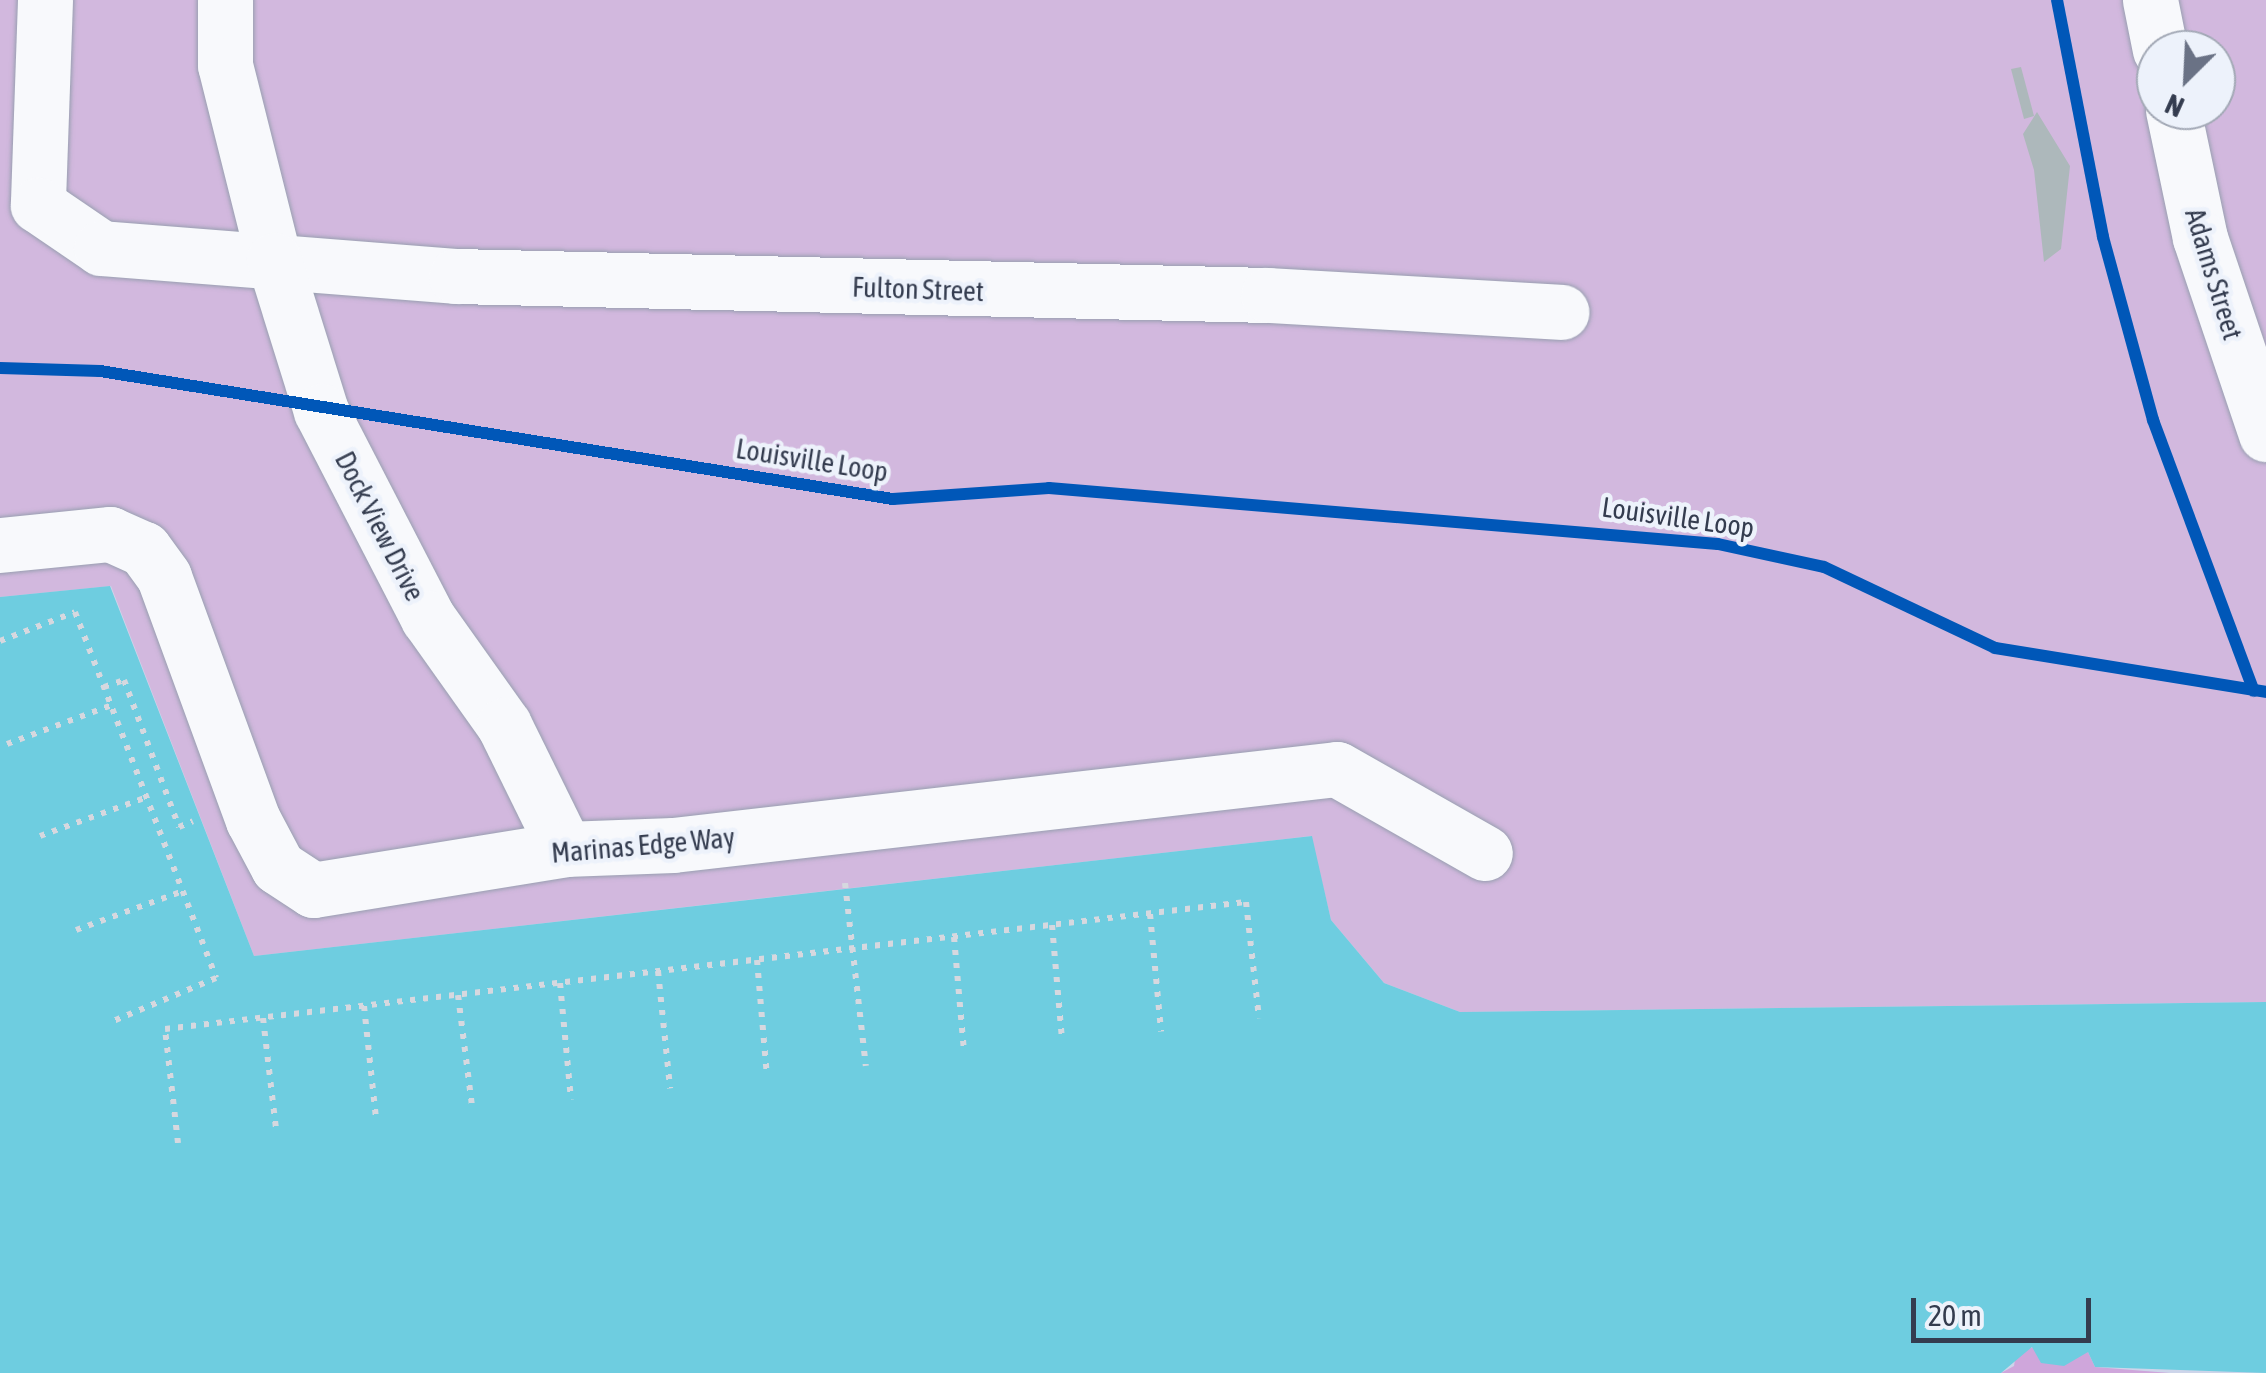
<!DOCTYPE html>
<html>
<head>
<meta charset="utf-8">
<style>
	body { margin:0 }
	#map { position:relative; width:2266px; height:1373px; overflow:hidden; background:#cdd5ea; font-family:"Asap Condensed",sans-serif }
	div>[style] { position:absolute }
	.green>* { inset:0; background:#d2b8de }
	.forest>* { inset:0; background:#cfa6db }
	.water>* { inset:0; background:#6ecde0 }
	.building>* { inset:0; background:#adb8bb }
	.path>* { height:6px; margin-top:-3px; transform-origin:0; background:repeating-linear-gradient(90deg,#d6d8df 0 5px,transparent 0 13px) }
	.roads { filter:drop-shadow(0 0 2px #989fb0) drop-shadow(0 0 2px #989fb0) }
	.minor>* { height:55px; margin:-27.5px; padding:0 27.5px; transform-origin:27.5px; border-radius:27.5px; background:#f8f9fc }
	.cycleway>* { height:12px; margin:-6px; padding:0 6px; transform-origin:6px; border-radius:6px; background:#0057b8 }
	span { translate:-50% -50%; white-space:nowrap; text-align:center; line-height:1.15; -webkit-text-stroke:9px #edf2fb; paint-order:stroke }
	.street-label { font-size:28px; color:#343c4f }
	.north { position:absolute; left:2136px; top:30px; width:100px; height:100px; box-sizing:border-box; background:#edf2fb; border:2px solid #a3a9b6; border-radius:50%; rotate:204deg; font-size:28px; font-weight:700; line-height:40px; text-align:center; color:#343c4f }
	.north::after { content:''; display:block; margin:auto; width:35px; height:45px; background:#6a7285; clip-path:polygon(50% 0,100% 100%,50% 72%,0 100%) }
	.scale { position:absolute; left:1911px; top:1298px; width:180px; height:45px; box-sizing:border-box; border:5px solid #343c4f; border-top:0; padding-left:12px; font-size:30px; line-height:35px; white-space:nowrap; color:#343c4f; -webkit-text-stroke:8px #edf2fb; paint-order:stroke }
</style>
</head>
<body>
<div id="map">
	<div class="green">
		<i style="clip-path:polygon(evenodd,0 0,2266px 0,2266px 1002px,1460px 1012px,1384px 983px,1331px 920px,1311px 836px,254px 956px,111px 586px,0 597px,0 0,2156px 50px,2216px 50px,2216px 110px,2156px 110px,2156px 50px)"></i>
	</div>
	<div class="forest">
		<i style="clip-path:polygon(2033px 1347px,2088px 1352px,2095px 1367px,2170px 1373px,2001px 1373px,2014px 1366px,2016px 1354px)"></i>
	</div>
	<div class="water">
		<i style="clip-path:polygon(110px 586px,254px 956px,1312px 836px,1331px 920px,1384px 983px,1460px 1012px,2266px 1002px,2266px 1373px,2095px 1367px,2088px 1352px,2064px 1366px,2041px 1363px,2032px 1347px,2001px 1373px,0 1373px,0 597px)"></i>
	</div>
	<div class="building">
		<i style="clip-path:polygon(2021px 67px,2034px 116px,2024px 119px,2011px 69px)"></i>
		<i style="clip-path:polygon(2037px 112px,2070px 166px,2061px 249px,2044px 262px,2034px 170px,2023px 134px)"></i>
	</div>
	<div class="path">
		<i style="left:0;top:641px;width:80px;rotate:-21.1deg"></i>
		<i style="left:75px;top:612px;width:392px;rotate:68.9deg"></i>
		<i style="left:216px;top:978px;width:114px;rotate:157.3deg"></i>
		<i style="left:104px;top:687px;width:21px;rotate:-19deg"></i>
		<i style="left:124px;top:680px;width:157px;rotate:69.5deg"></i>
		<i style="left:179px;top:827px;width:15px;rotate:-23deg"></i>
		<i style="left:7px;top:744px;width:112px;rotate:-20.4deg"></i>
		<i style="left:40px;top:836px;width:114px;rotate:-20deg"></i>
		<i style="left:845px;top:883px;width:184px;rotate:83.5deg"></i>
		<i style="left:1150px;top:914px;width:118px;rotate:84.6deg"></i>
		<i style="left:1052px;top:925px;width:114px;rotate:85deg"></i>
		<i style="left:76px;top:930px;width:114px;rotate:-20deg"></i>
		<i style="left:954px;top:937px;width:115px;rotate:85deg"></i>
		<i style="left:757px;top:960px;width:116px;rotate:85.1deg"></i>
		<i style="left:658px;top:971px;width:118px;rotate:84.1deg"></i>
		<i style="left:560px;top:983px;width:117px;rotate:84.6deg"></i>
		<i style="left:458px;top:995px;width:112px;rotate:82.8deg"></i>
		<i style="left:364px;top:1006px;width:114px;rotate:83.9deg"></i>
		<i style="left:263px;top:1018px;width:112px;rotate:83.3deg"></i>
		<i style="left:178px;top:1143px;width:115px;rotate:-96.5deg"></i>
		<i style="left:165px;top:1029px;width:1088px;rotate:-6.7deg"></i>
		<i style="left:1246px;top:902px;width:117px;rotate:83.6deg"></i>
	</div>
	<div class="roads">
		<div class="minor">
			<i style="left:45px;top:0;width:205px;rotate:92deg"></i>
			<i style="left:38px;top:205px;width:76px;rotate:34.3deg"></i>
			<i style="left:101px;top:248px;width:356px;rotate:4.5deg"></i>
			<i style="left:456px;top:276px;width:812px;rotate:1.34deg"></i>
			<i style="left:1268px;top:295px;width:294px;rotate:3.3deg"></i>
			<i style="left:225px;top:0;width:65px;rotate:90deg"></i>
			<i style="left:225px;top:65px;width:201px;rotate:75.9deg"></i>
			<i style="left:274px;top:260px;width:158px;rotate:72.7deg"></i>
			<i style="left:321px;top:411px;width:233px;rotate:62.7deg"></i>
			<i style="left:428px;top:618px;width:131px;rotate:54.6deg"></i>
			<i style="left:504px;top:725px;width:138px;rotate:63.8deg"></i>
			<i style="left:2150px;top:0;width:51px;rotate:78.7deg"></i>
			<i style="left:2173px;top:110px;width:131px;rotate:78.1deg"></i>
			<i style="left:2200px;top:238px;width:207px;rotate:71.4deg"></i>
			<i style="left:0;top:545px;width:111px;rotate:-5.7deg"></i>
			<i style="left:110px;top:534px;width:37px;rotate:24deg"></i>
			<i style="left:144px;top:549px;width:34px;rotate:54deg"></i>
			<i style="left:164px;top:577px;width:259px;rotate:69.9deg"></i>
			<i style="left:253px;top:820px;width:53px;rotate:62deg"></i>
			<i style="left:278px;top:867px;width:42px;rotate:33.3deg"></i>
			<i style="left:313px;top:890px;width:255px;rotate:-9.2deg"></i>
			<i style="left:565px;top:849px;width:108px;rotate:-2.1deg"></i>
			<i style="left:673px;top:845px;width:668px;rotate:-6.53deg"></i>
			<i style="left:1337px;top:769px;width:170px;rotate:29.6deg"></i>
		</div>
	</div>
	<div class="cycleway">
		<i style="left:2057px;top:0;width:241px;rotate:79deg"></i>
		<i style="left:2103px;top:237px;width:190px;rotate:74.7deg"></i>
		<i style="left:2153px;top:420px;width:289px;rotate:69.6deg"></i>
		<i style="left:0;top:368px;width:100px;rotate:1.7deg"></i>
		<i style="left:100px;top:371px;width:803px;rotate:9.17deg"></i>
		<i style="left:893px;top:499px;width:156px;rotate:-4deg"></i>
		<i style="left:1049px;top:488px;width:671px;rotate:4.78deg"></i>
		<i style="left:1718px;top:544px;width:108px;rotate:12.2deg"></i>
		<i style="left:1824px;top:567px;width:189px;rotate:25.3deg"></i>
		<i style="left:1995px;top:648px;width:275px;rotate:9.2deg"></i>
	</div>
	<div class="street-label">
		<span style="left:2214px;top:274px;rotate:73deg">Adams Street</span>
		<span style="left:918px;top:289px;rotate:2deg">Fulton Street</span>
		<span style="left:812px;top:460px;rotate:9deg">Louisville Loop</span>
		<span style="left:1678px;top:517px;rotate:8deg">Louisville Loop</span>
		<span style="left:380px;top:526px;rotate:63deg">Dock View Drive</span>
		<span style="left:643px;top:845px;rotate:-5deg">Marinas Edge Way</span>
	</div>
	<div class="north">N</div>
	<div class="scale">20 m</div>
</div>
</body>
</html>
